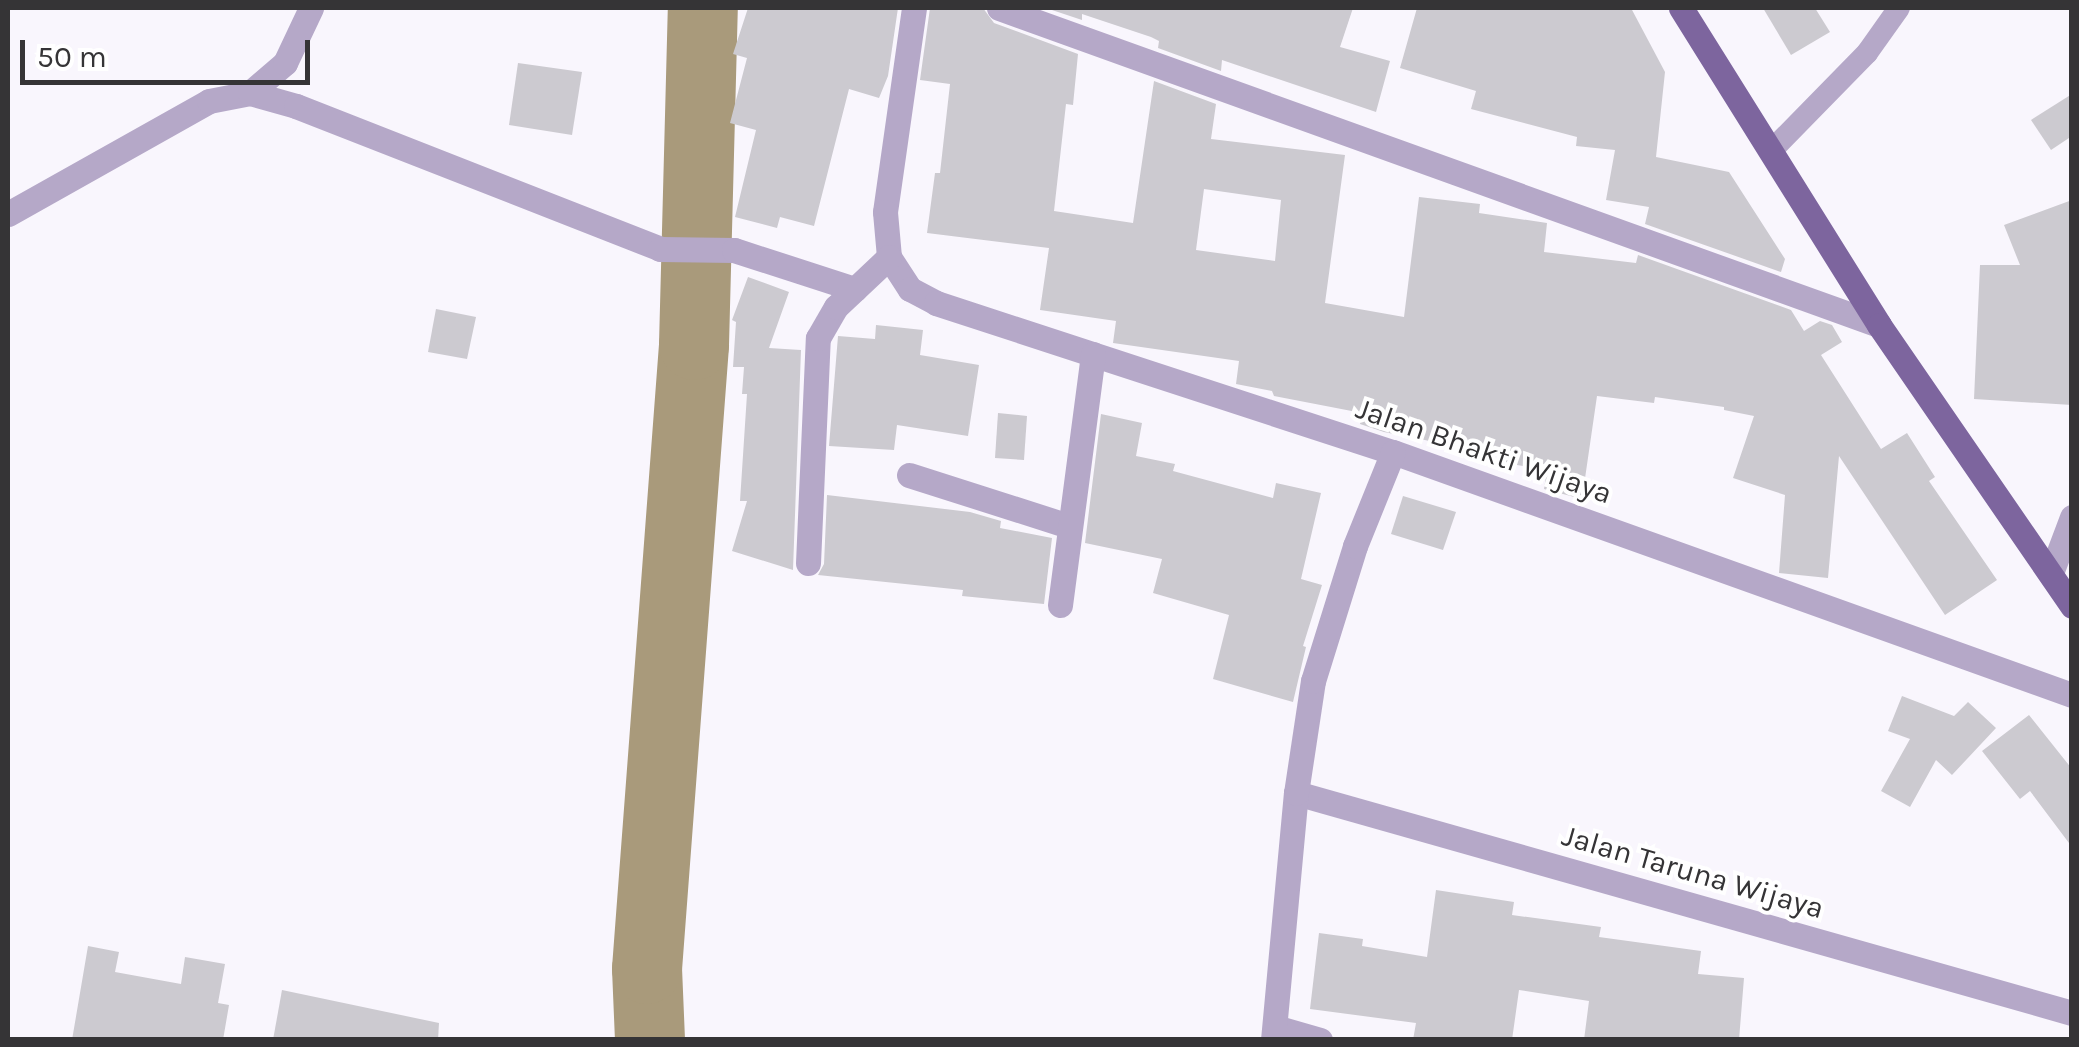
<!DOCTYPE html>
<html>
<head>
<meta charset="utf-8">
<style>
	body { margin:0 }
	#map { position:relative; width:2079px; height:1047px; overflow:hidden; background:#f9f6fd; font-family:Karla,sans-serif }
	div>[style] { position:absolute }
	.river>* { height:70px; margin:-35px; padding:0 35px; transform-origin:35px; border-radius:35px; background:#a99a7b }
	.building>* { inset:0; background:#cccad0 }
	.service>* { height:22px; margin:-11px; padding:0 11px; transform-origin:11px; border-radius:11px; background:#b5a8c8 }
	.minor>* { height:25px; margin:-12.5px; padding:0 12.5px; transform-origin:12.5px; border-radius:12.5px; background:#b5a8c8 }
	.primary>* { height:25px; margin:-12.5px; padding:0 12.5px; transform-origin:12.5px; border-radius:12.5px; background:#7d659e }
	span { translate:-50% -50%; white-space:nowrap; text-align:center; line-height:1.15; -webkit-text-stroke:8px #fff; paint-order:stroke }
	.street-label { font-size:30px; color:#353436 }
	.frame { position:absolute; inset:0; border:10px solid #353436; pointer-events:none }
	.scale { position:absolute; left:20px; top:40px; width:290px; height:45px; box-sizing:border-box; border:5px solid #353436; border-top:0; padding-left:12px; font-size:30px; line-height:35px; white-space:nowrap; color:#353436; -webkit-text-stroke:8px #fff; paint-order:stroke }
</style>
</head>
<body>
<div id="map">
	<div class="river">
		<i style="left:650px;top:1040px;width:71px;rotate:-92.4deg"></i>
		<i style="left:647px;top:969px;width:626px;rotate:-85.69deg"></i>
		<i style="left:694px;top:345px;width:337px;rotate:-88.5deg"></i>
	</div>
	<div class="building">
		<i style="clip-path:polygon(748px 8px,898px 8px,888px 76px,879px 98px,849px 89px,814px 226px,780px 217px,777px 228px,735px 217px,756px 130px,730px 123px,747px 58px,733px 54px)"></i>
		<i style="clip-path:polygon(evenodd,930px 8px,983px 8px,994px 23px,1078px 54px,1073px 105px,1066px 104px,1054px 211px,1133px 223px,1154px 81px,1216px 104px,1211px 139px,1345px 155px,1325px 303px,1404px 317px,1419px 197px,1480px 204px,1479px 213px,1547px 223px,1544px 252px,1636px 263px,1638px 255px,1791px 310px,1804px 331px,1820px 321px,1832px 325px,1842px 342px,1821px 355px,1881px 449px,1907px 433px,1935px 477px,1929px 481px,1997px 580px,1945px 615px,1839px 456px,1828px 578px,1779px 573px,1785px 495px,1733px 478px,1754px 416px,1724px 410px,1724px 407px,1655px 397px,1654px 403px,1597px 396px,1582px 499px,1544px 489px,1547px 470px,1505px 463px,1506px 456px,1384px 432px,1360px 424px,1362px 413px,1274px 396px,1272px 391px,1236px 384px,1239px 361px,1113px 343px,1116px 321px,1040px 310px,1049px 248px,927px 233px,935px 173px,940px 173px,950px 84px,920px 80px,930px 8px,1204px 189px,1281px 200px,1275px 261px,1196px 250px,1204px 189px)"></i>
		<i style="clip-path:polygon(1046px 8px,1353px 8px,1340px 47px,1390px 61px,1376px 112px,1222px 60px,1221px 71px,1158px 48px,1159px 41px,1151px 37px,1082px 14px,1082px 20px)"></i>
		<i style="clip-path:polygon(1417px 8px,1631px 8px,1665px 72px,1656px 157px,1729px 172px,1785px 259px,1781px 272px,1645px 224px,1649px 207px,1606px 200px,1615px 150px,1576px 146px,1577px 137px,1471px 109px,1476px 91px,1400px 68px)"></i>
		<i style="clip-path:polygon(1763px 8px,1815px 8px,1830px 32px,1791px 55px)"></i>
		<i style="clip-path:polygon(518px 63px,582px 72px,572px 135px,509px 125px)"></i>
		<i style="clip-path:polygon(2072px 94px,2072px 136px,2051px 150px,2031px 120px)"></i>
		<i style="clip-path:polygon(2072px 200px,2072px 405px,1974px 399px,1980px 265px,2020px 265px,2004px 225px)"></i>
		<i style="clip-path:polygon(748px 277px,789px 292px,769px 348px,801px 350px,793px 570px,732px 551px,747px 501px,740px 501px,747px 394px,742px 394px,744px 367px,733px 367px,736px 322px,732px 320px)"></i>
		<i style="clip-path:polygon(436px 309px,476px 317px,467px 359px,428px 352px)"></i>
		<i style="clip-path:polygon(876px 325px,923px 330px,920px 355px,979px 365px,968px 436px,897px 425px,894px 450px,829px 446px,838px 336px,875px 339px)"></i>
		<i style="clip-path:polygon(998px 413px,1027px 416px,1024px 460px,995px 458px)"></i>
		<i style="clip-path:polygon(1101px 414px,1142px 423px,1136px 456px,1175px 464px,1173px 471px,1273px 498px,1276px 483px,1321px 493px,1301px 579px,1322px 585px,1303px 646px,1306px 647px,1293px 702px,1213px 679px,1229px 615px,1153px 593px,1162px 559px,1085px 543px)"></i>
		<i style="clip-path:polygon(827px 495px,970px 512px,1001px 521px,1000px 528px,1052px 538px,1044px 604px,962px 596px,963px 590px,818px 575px,824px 564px)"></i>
		<i style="clip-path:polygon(1403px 496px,1456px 512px,1443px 550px,1391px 534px)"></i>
		<i style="clip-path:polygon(1902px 696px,1954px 716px,1968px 702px,1996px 728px,1952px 775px,1936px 760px,1910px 807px,1881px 791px,1910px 739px,1888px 731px)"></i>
		<i style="clip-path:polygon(2029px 715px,2072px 769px,2072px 847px,2030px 791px,2020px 799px,1982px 751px)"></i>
		<i style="clip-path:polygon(1436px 890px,1514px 902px,1512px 915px,1601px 927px,1599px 937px,1701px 951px,1698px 974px,1744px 978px,1739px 1040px,1584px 1040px,1589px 1001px,1519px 990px,1512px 1040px,1413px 1040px,1416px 1023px,1310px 1009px,1319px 933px,1363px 939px,1362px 946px,1427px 957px)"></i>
		<i style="clip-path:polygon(88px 946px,119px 952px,115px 972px,181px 984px,185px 957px,225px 964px,218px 1003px,229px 1005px,223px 1040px,72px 1040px)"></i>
		<i style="clip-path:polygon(282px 990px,439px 1023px,438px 1040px,273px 1040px)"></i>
	</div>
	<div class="service">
		<i style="left:1771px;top:151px;width:137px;rotate:-45.6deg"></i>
		<i style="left:1867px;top:53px;width:55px;rotate:-54.6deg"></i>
	</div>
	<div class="minor">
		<i style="left:914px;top:8px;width:206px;rotate:98.1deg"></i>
		<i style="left:885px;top:212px;width:45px;rotate:84.9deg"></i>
		<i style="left:889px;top:257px;width:38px;rotate:57deg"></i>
		<i style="left:910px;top:289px;width:30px;rotate:28deg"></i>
		<i style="left:936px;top:303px;width:481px;rotate:18.1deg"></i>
		<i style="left:1393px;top:452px;width:721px;rotate:19.69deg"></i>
		<i style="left:999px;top:8px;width:935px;rotate:19.81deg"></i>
		<i style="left:250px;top:93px;width:46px;rotate:-40.6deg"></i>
		<i style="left:285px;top:63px;width:61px;rotate:-64.7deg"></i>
		<i style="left:8px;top:214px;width:231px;rotate:-29.3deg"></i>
		<i style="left:209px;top:101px;width:42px;rotate:-11deg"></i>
		<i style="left:250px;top:93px;width:48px;rotate:15.8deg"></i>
		<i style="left:296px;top:106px;width:391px;rotate:21.4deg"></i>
		<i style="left:660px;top:249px;width:74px;rotate:0.8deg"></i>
		<i style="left:734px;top:250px;width:127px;rotate:17.9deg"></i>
		<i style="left:909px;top:475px;width:168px;rotate:17.7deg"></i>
		<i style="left:808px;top:563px;width:225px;rotate:-87.5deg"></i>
		<i style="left:818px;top:338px;width:36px;rotate:-60deg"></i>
		<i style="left:836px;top:307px;width:73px;rotate:-43.3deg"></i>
		<i style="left:2051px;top:573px;width:60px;rotate:-69.4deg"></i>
		<i style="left:1060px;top:605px;width:253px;rotate:-82.5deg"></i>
		<i style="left:1296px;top:793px;width:807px;rotate:15.83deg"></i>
		<i style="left:1275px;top:1027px;width:47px;rotate:16.1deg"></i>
		<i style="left:1273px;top:1040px;width:248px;rotate:-84.7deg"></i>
		<i style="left:1296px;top:793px;width:113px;rotate:-81.4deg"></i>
		<i style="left:1313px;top:681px;width:141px;rotate:-72.7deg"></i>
		<i style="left:1355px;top:546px;width:101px;rotate:-68deg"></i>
	</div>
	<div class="primary">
		<i style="left:1681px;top:8px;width:374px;rotate:58deg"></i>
		<i style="left:1879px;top:325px;width:341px;rotate:55.5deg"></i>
	</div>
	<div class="street-label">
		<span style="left:1484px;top:451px;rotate:19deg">Jalan Bhakti Wijaya</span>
		<span style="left:1693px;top:872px;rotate:16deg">Jalan Taruna Wijaya</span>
	</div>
	<div class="frame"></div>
	<div class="scale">50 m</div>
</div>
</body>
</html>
